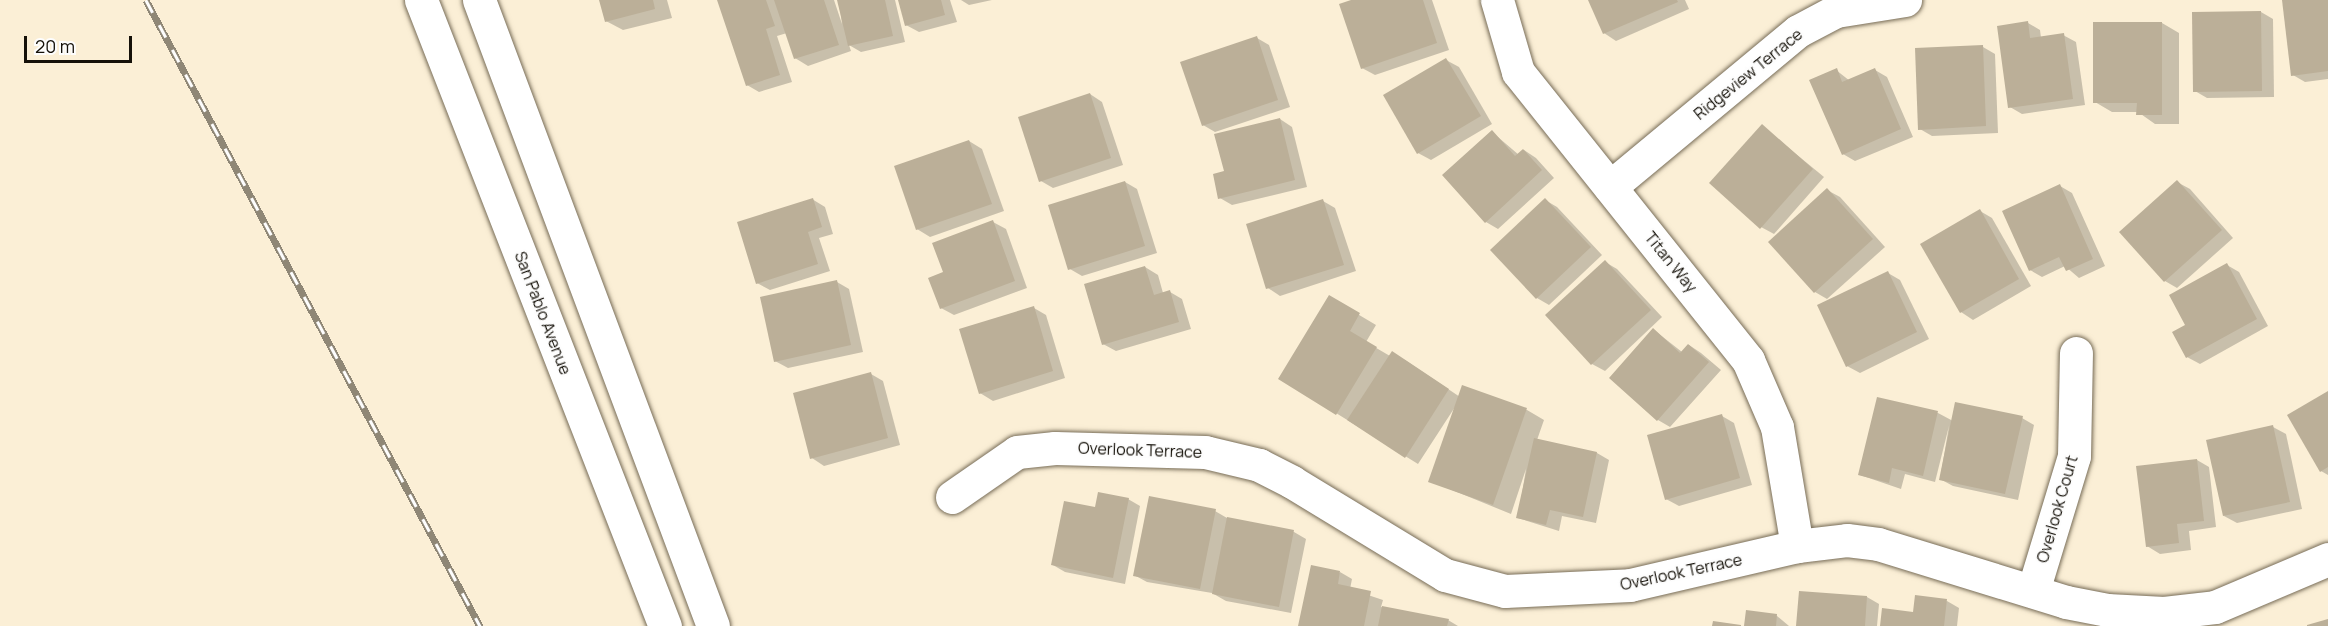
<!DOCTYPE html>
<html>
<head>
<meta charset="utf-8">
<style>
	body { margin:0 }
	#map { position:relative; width:2328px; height:626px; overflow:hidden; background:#fbefd6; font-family:Manrope,sans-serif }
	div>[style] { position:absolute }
	.shadow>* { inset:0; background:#0003 }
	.building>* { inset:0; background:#bbaf98 }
	.roads { filter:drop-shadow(0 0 2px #776c57) drop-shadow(0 0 2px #776c57) }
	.minor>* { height:33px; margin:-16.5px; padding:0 16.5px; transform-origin:16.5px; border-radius:16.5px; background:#fff }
	.major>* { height:33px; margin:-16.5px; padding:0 16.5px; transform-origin:16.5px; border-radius:16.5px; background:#fff }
	.rail>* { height:7px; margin-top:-3.5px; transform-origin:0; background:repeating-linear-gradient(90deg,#fdfdfd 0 14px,#8f8776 0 28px); box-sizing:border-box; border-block:2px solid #8f8776 }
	span { translate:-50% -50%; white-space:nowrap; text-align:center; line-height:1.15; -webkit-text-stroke:4.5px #fdfdfd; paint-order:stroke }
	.street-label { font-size:16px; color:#151109 }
	.scale { position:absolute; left:24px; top:36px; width:108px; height:27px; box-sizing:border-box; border:3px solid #151109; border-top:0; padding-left:8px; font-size:18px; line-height:21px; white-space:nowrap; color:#151109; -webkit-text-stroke:4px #fdfdfd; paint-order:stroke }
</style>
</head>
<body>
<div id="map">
	<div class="shadow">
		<i style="clip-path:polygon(601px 0,667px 0,672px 18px,623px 30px,606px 21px)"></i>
		<i style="clip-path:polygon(719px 0,834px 0,842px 24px,839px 0,895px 0,905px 42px,861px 52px,849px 45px,851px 51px,808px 66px,795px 58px,787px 33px,777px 36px,792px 82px,759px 92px,747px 85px)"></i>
		<i style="clip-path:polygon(899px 0,950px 0,957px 22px,919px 32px,906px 25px)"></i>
		<i style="clip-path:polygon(961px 0,992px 0,969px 5px)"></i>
		<i style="clip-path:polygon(1356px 0,1432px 0,1449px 50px,1375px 75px,1362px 68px)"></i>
		<i style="clip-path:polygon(1590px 0,1685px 0,1689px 9px,1616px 41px,1604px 33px)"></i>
		<i style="clip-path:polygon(2284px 0,2328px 0,2328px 79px,2305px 82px,2293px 75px)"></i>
		<i style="clip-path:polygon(2261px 12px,2273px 19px,2274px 97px,2207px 98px,2195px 91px)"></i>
		<i style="clip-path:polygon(2028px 23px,2040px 30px,2041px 38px,2063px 35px,2076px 42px,2085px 105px,2022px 114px,2010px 107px)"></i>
		<i style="clip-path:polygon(2162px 23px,2179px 33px,2179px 124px,2155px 124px,2138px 112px,2112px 112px,2095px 102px)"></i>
		<i style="clip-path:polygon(1257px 38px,1269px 45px,1290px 107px,1215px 132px,1203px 125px)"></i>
		<i style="clip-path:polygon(1983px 47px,1995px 54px,1998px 133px,1932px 136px,1920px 129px)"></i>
		<i style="clip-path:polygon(1446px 60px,1459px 67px,1492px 124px,1431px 160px,1418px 153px)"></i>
		<i style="clip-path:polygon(1836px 70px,1850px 81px,1875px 70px,1887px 77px,1913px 137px,1855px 161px,1843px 154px)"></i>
		<i style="clip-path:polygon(1090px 94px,1102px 102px,1123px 165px,1053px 188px,1041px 181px)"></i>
		<i style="clip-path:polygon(1280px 119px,1292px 127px,1307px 187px,1232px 205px,1220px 198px,1225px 172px)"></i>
		<i style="clip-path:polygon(1762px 126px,1824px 177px,1774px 234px,1761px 227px)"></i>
		<i style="clip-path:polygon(1492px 132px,1519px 155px,1524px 150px,1536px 158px,1554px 178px,1498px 229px,1486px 222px)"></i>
		<i style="clip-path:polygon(969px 141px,982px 149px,1004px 211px,930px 237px,917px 229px)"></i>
		<i style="clip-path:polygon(1125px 182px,1137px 189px,1157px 253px,1082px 276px,1070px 269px)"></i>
		<i style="clip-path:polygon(2177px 182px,2190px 189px,2233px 238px,2177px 288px,2165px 281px,2121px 232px)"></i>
		<i style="clip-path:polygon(2060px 186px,2072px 193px,2105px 266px,2079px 278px,2065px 266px,2042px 277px,2030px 270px)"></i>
		<i style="clip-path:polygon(1827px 190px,1840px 197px,1885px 247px,1827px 299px,1815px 292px)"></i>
		<i style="clip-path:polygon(812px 199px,825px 207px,833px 234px,819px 238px,830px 271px,770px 290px,757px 283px)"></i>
		<i style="clip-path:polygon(1545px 200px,1557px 207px,1602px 255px,1549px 305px,1537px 298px)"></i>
		<i style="clip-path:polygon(1323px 201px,1335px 208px,1356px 271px,1280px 296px,1268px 288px)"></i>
		<i style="clip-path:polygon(1980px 211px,1992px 218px,2031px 286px,1973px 320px,1961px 312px)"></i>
		<i style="clip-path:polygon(993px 222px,1006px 229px,1027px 288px,954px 315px,941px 308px)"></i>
		<i style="clip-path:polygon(1605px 262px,1617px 269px,1662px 317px,1605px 371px,1592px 364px,1547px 315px)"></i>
		<i style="clip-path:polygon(2227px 265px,2239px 272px,2268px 326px,2200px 364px,2187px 357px)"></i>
		<i style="clip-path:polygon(1145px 267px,1158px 275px,1163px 293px,1170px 292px,1182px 299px,1191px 329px,1116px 351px,1103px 344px)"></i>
		<i style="clip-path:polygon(1888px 273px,1900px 280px,1929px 339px,1860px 373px,1847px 366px)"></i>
		<i style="clip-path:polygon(837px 282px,849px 289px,863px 352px,788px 368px,775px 361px)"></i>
		<i style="clip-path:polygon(1329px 297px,1376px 325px,1366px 342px,1390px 356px,1405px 360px,1460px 397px,1463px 387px,1527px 410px,1544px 420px,1537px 440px,1597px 453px,1609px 460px,1596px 523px,1562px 516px,1559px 531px,1518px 518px,1526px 469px,1511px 514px,1430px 481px,1455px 407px,1418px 464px,1336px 413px)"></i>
		<i style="clip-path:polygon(1034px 308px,1046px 315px,1065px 378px,993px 401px,980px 393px)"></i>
		<i style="clip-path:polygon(1654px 330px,1682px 352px,1689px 345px,1701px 353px,1721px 370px,1670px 427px,1658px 420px)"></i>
		<i style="clip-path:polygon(871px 374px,883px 381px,900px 445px,824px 466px,812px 458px)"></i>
		<i style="clip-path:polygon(2328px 393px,2328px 475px,2321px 471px)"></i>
		<i style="clip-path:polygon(1878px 399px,1938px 413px,1953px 421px,2022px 418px,2034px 425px,2018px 500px,1953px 486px,1940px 479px,1949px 426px,1935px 482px,1905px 474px,1901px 489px,1860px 475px)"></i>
		<i style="clip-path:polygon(1722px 416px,1734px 423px,1752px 485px,1679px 506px,1666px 499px)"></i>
		<i style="clip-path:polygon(2273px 427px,2286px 434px,2302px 509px,2237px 523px,2224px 516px)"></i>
		<i style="clip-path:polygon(2197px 460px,2209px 467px,2216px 527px,2189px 531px,2191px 550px,2160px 554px,2147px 546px)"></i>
		<i style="clip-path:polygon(1128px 499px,1140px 506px,1125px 584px,1065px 572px,1053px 565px,1096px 509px)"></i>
		<i style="clip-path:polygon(1215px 511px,1227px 518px,1294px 532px,1306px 539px,1291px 613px,1226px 601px,1212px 593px,1147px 582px,1134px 575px)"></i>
		<i style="clip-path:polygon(1340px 572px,1352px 579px,1350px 589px,1383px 600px,1381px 607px,1448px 620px,1458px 626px,1300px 626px)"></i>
		<i style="clip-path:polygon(1867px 597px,1879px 604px,1877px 626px,1798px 626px)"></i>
		<i style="clip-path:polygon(1947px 601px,1959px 608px,1957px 626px,1881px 626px)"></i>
		<i style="clip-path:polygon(1747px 612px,1777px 616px,1789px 626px,1746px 626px)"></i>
	</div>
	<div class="building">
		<i style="clip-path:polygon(599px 0,653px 0,655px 9px,605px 22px)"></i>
		<i style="clip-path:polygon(717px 0,766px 0,775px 26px,766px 29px,780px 75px,746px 86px)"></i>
		<i style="clip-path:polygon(774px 0,824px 0,839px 45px,794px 59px)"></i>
		<i style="clip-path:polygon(837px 0,885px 0,893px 36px,848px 46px)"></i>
		<i style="clip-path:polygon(898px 0,941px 0,945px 15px,905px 26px)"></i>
		<i style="clip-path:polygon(1351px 0,1423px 0,1437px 43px,1361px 69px,1339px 4px)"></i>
		<i style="clip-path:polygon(1588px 0,1677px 0,1678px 2px,1603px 34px)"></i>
		<i style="clip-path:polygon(2282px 0,2328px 0,2328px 71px,2291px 76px)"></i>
		<i style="clip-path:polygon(2261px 11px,2262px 91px,2193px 92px,2192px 12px)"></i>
		<i style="clip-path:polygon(2028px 21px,2030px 38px,2064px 33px,2073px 99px,2008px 108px,1997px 26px)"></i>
		<i style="clip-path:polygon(2093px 22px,2162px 22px,2162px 115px,2136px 115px,2137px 103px,2093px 103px)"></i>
		<i style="clip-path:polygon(1257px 36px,1278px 100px,1202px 126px,1180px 62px)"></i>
		<i style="clip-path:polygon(1983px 45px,1986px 126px,1918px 130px,1915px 48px)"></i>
		<i style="clip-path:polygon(1446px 58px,1481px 116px,1417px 154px,1383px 95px)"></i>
		<i style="clip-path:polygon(1837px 68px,1842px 82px,1875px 68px,1901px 129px,1842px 155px,1809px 80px)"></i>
		<i style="clip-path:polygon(1090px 93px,1111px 158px,1039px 182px,1018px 117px)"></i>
		<i style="clip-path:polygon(1280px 118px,1295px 180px,1218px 199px,1213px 174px,1224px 171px,1214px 134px)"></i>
		<i style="clip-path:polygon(1762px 124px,1813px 169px,1760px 229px,1709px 183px)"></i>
		<i style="clip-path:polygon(1492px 130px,1515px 156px,1523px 149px,1542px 170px,1485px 223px,1442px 175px)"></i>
		<i style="clip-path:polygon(969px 140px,992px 204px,916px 230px,894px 166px)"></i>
		<i style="clip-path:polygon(2177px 180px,2222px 230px,2164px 282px,2119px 232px)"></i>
		<i style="clip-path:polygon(1125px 181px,1145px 246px,1068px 270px,1048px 205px)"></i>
		<i style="clip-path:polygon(2060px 184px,2093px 259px,2066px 271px,2059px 257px,2029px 271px,2002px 211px)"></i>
		<i style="clip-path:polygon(1827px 188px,1873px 239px,1814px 293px,1768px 242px)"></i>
		<i style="clip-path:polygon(813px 198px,822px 227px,808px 232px,818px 264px,756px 284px,737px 222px)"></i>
		<i style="clip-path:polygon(1545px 198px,1591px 247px,1536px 299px,1490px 250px)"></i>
		<i style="clip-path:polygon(1323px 199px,1344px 265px,1266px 289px,1246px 224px)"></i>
		<i style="clip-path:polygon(1980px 209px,2019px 279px,1960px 313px,1920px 244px)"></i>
		<i style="clip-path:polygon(993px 220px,1015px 281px,940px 309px,928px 278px,943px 272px,932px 243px)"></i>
		<i style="clip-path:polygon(1605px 260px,1651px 310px,1591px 365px,1545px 315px)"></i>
		<i style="clip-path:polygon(2227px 263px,2257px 319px,2186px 358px,2172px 332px,2185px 325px,2169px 295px)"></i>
		<i style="clip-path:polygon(1145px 266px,1154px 295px,1170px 290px,1179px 322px,1102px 345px,1084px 284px)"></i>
		<i style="clip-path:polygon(1888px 271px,1917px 332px,1846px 367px,1817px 305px)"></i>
		<i style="clip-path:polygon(837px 280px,851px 345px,774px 362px,760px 297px)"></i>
		<i style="clip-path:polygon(1329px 295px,1360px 313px,1350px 331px,1377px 347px,1336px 415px,1278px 379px)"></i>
		<i style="clip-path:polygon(1034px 306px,1053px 371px,979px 394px,959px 329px)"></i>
		<i style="clip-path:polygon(1653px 328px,1680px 353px,1688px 344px,1709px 362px,1657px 421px,1609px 378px)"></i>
		<i style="clip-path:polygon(1392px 351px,1449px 389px,1405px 458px,1347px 420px)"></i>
		<i style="clip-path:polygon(871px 372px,888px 438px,810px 459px,793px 393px)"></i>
		<i style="clip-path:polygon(1462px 385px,1527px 408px,1493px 505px,1428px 482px)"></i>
		<i style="clip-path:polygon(2328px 391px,2328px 467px,2320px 472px,2287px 415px)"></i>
		<i style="clip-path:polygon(1877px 397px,1938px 411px,1923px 476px,1892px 468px,1889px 483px,1858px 475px)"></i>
		<i style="clip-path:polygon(1955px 402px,2023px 416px,2005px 494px,1939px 480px)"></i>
		<i style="clip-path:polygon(1722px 414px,1740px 478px,1665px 500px,1647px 435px)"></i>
		<i style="clip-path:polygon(2273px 425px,2290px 502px,2223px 516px,2206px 440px)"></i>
		<i style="clip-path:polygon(1534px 438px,1597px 452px,1583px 517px,1550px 510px,1546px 525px,1516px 518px)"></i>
		<i style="clip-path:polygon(2197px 459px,2204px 521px,2177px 524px,2179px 543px,2146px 547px,2136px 466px)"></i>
		<i style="clip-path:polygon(1098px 492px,1129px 498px,1113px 578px,1051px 565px,1064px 501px,1095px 507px)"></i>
		<i style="clip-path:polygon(1149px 496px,1216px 509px,1200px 589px,1133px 576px)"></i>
		<i style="clip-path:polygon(1227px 517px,1294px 530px,1279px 607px,1212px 594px)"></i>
		<i style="clip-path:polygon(1311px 565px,1340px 571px,1338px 584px,1371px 591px,1364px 626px,1298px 626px)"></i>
		<i style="clip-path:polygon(1799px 591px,1867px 596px,1865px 626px,1796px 626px)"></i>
		<i style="clip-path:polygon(1915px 595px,1947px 599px,1944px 626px,1880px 626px,1882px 608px,1913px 612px)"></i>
		<i style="clip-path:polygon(1382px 606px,1449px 619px,1447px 626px,1378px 626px)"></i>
		<i style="clip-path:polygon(1746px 610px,1777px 614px,1776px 626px,1744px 626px)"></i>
		<i style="clip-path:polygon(2328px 619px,2328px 626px,2307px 626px,2307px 625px)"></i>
		<i style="clip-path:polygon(1713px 621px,1741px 625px,1741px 626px,1712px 626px)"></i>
	</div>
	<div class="roads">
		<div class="minor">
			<i style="left:1497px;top:0;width:75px;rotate:73.7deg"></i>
			<i style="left:1518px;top:72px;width:369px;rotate:51.4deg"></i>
			<i style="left:1748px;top:360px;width:73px;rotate:66.6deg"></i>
			<i style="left:1777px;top:427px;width:121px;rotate:80.5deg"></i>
			<i style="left:1610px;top:187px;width:244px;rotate:-39.7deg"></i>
			<i style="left:1798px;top:31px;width:43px;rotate:-27.8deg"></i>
			<i style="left:1836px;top:11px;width:70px;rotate:-9.1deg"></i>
			<i style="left:952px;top:497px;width:79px;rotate:-34.7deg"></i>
			<i style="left:1017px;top:452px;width:38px;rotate:-6deg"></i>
			<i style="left:1055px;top:448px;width:150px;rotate:1.5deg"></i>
			<i style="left:1205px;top:452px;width:56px;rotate:13.5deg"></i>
			<i style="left:1259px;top:465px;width:37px;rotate:27deg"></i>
			<i style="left:1292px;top:482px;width:179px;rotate:31.3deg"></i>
			<i style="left:1445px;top:575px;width:62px;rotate:14.9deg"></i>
			<i style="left:1505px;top:591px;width:125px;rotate:-2.7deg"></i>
			<i style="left:1630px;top:585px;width:171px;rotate:-13.1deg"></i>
			<i style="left:1797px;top:546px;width:50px;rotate:-6.8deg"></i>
			<i style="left:1847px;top:540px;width:31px;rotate:7deg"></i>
			<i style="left:1878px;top:544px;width:197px;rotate:17.1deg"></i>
			<i style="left:2066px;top:602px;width:42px;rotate:11deg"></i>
			<i style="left:2107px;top:610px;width:57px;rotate:3deg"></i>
			<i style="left:2164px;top:613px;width:51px;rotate:-6.7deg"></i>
			<i style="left:2215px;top:607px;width:123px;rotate:-23deg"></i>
			<i style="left:2033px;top:591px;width:141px;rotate:-73.1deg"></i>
			<i style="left:2074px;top:456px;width:103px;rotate:-88.9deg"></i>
		</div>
		<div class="major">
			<i style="left:421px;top:0;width:672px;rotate:68.71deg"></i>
			<i style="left:479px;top:0;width:668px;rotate:69.5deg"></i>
		</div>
	</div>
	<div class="rail">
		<i style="left:146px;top:0;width:710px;rotate:61.92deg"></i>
	</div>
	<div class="street-label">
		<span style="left:1748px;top:74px;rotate:-39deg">Ridgeview Terrace</span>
		<span style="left:1671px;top:262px;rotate:51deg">Titan Way</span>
		<span style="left:543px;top:313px;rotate:69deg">San Pablo Avenue</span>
		<span style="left:1140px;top:450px;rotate:2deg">Overlook Terrace</span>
		<span style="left:2057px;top:509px;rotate:-74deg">Overlook Court</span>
		<span style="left:1681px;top:572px;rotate:-12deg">Overlook Terrace</span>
	</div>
	<div class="scale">20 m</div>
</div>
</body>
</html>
